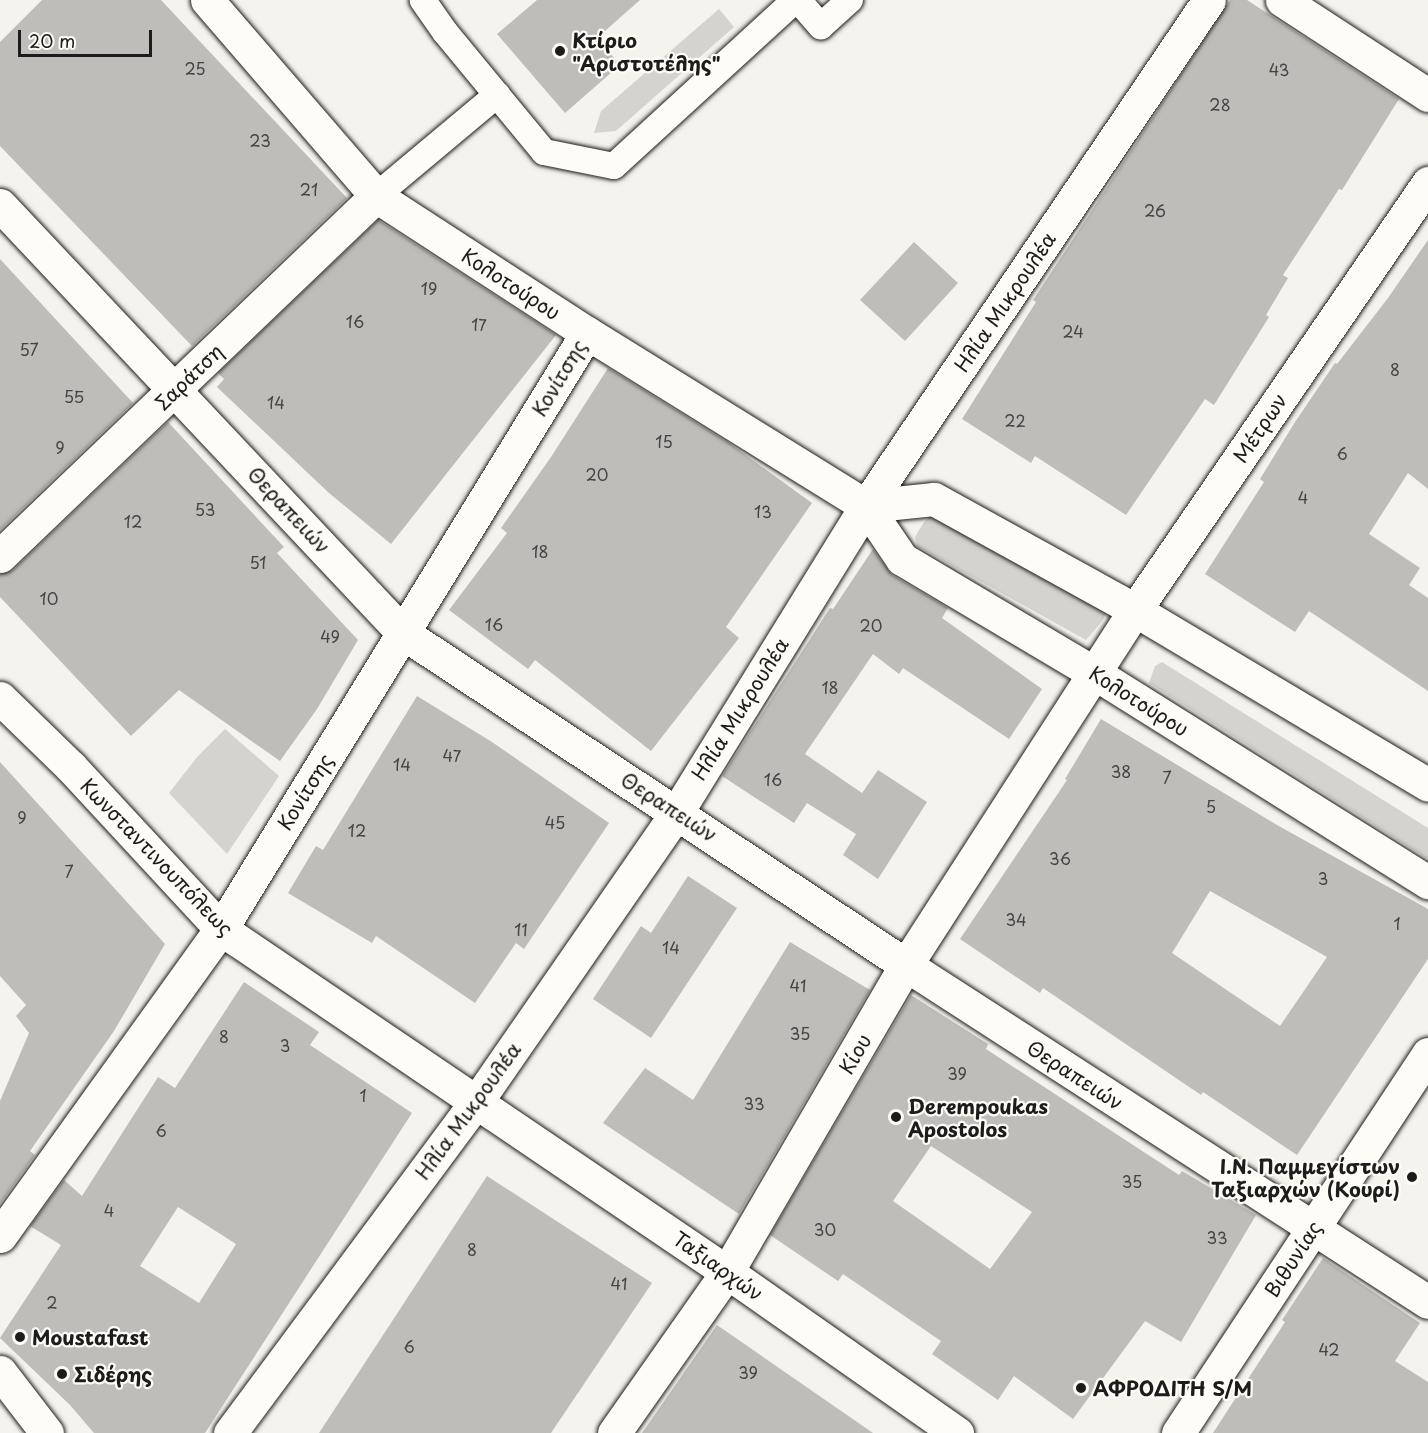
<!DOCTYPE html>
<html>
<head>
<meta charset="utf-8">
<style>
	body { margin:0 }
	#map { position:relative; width:1428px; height:1433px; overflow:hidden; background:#f4f3ee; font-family:"Playpen Sans",sans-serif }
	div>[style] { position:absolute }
	.green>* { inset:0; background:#d4d3cf }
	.building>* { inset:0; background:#bebdba }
	.roads { filter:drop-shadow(0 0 2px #1c1c1c) drop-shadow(0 0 2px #1c1c1c) }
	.lane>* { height:26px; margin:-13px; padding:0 13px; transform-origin:13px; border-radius:13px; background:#fdfcf7 }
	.street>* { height:33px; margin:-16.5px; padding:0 16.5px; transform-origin:16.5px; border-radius:16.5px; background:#fdfcf7 }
	.secondary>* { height:33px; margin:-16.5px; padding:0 16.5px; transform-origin:16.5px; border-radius:16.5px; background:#fdfcf7 }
	.dots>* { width:16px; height:16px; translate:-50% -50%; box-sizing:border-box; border:3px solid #fdfcf7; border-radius:50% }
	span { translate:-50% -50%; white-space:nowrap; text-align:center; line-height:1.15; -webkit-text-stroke:4.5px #fdfcf7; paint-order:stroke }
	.number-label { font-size:16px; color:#444 }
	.number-label span { -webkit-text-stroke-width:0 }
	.poi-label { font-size:20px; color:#1c1c1c; font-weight:700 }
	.left { translate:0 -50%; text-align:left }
	.right { translate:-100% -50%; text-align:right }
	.street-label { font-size:20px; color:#1c1c1c }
	.scale { position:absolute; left:18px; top:30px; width:134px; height:27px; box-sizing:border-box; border:3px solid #1c1c1c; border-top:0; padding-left:8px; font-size:18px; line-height:21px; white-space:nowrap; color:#1c1c1c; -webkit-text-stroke:4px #fdfcf7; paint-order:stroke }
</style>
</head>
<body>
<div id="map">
	<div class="green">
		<i style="clip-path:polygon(719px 9px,734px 27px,616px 131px,594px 133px,601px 111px)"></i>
		<i style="clip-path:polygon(933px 514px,1106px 613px,1103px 620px,1086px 640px,917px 546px,915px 537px,924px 522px)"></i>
		<i style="clip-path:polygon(1162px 662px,1428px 828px,1428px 859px,1149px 683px,1155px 666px)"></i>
		<i style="clip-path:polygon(225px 729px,279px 776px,227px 854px,169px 793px,198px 756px)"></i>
	</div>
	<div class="building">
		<i style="clip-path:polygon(42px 0,161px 0,347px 198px,192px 346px,0 146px,0 42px)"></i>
		<i style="clip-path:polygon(537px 0,640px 0,597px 38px,620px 65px,565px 113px,497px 34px)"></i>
		<i style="clip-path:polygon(1230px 0,1247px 0,1399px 99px,1342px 190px,1339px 189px,1283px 275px,1288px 278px,1266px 315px,1269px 317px,1214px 405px,1205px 399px,1126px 515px,1035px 456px,1031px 463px,962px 419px,1036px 302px,1033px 300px)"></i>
		<i style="clip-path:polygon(378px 220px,556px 335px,391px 544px,329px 493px,217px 387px,224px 379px,218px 373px)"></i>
		<i style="clip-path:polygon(1428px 240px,1428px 489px,1408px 473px,1369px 534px,1420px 568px,1409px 585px,1428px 598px,1428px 691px,1309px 611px,1295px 632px,1205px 574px,1264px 482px,1260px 479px,1295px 422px,1335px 363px,1337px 364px,1388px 298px)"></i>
		<i style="clip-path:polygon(914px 242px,958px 283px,905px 341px,860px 300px)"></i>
		<i style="clip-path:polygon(0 259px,133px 403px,0 530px)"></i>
		<i style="clip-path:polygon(608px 368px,729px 443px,812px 503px,726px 627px,739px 638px,651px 751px,535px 660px,528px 669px,449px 610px,507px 533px,501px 528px,551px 457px)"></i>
		<i style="clip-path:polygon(168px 422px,284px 547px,277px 553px,358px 640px,317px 709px,280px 761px,179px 690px,131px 736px,0 597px,0 574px,13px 570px)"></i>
		<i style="clip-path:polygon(873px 549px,892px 575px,948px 608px,942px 618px,1042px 689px,1009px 739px,903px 668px,899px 674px,873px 654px,805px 754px,862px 793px,878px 770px,927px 802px,878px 879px,843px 855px,856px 834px,807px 803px,794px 823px,722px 776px,830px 608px,833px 609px)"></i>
		<i style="clip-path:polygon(417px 696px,492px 742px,609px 823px,524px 949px,516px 943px,475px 1003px,376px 936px,372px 943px,288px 893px,316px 846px,323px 850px)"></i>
		<i style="clip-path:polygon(evenodd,1101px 719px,1277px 825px,1428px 909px,1428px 959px,1297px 1155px,1203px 1092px,1201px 1095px,1043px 988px,1040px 993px,960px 939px,1067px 780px,1065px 779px,1101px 719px,1210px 891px,1327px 957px,1280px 1026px,1172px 953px,1210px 891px)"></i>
		<i style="clip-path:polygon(0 762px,165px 944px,114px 1031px,30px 1151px,35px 1155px,0 1204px,0 1101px,29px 1033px,16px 1016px,26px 1005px,0 976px)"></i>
		<i style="clip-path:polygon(688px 876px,737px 908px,651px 1038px,593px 999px,641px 926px,651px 933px)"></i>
		<i style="clip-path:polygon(790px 942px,870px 990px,739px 1214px,603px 1123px,645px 1068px,693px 1100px)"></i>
		<i style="clip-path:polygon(evenodd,244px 982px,319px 1032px,310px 1045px,412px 1113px,205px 1433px,94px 1433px,70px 1405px,0 1338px,61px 1245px,30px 1226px,64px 1180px,82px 1196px,158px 1077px,175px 1088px,244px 982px,178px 1207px,236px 1244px,199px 1303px,140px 1266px,178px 1207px)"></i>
		<i style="clip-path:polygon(evenodd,911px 995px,988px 1044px,986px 1049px,1179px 1175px,1182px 1171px,1256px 1215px,1181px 1342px,1145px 1321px,1073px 1419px,1014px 1376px,998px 1400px,932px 1354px,941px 1341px,843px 1274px,838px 1281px,770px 1235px,911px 995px,931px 1146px,1032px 1212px,990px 1269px,893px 1201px,931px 1146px)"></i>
		<i style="clip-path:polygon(487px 1176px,652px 1283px,551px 1433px,319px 1433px)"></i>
		<i style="clip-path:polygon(1323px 1258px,1420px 1323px,1395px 1361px,1428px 1382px,1428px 1433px,1213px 1433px,1285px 1322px,1282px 1320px)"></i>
		<i style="clip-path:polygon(717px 1325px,873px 1433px,642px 1433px)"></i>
	</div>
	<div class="roads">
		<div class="lane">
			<i style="left:798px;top:0;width:35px;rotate:49deg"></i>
			<i style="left:821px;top:26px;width:39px;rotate:-42deg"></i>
			<i style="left:497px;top:95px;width:74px;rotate:50.5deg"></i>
			<i style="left:544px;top:152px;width:71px;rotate:11.3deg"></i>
			<i style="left:614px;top:166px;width:246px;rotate:-42.5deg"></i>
			<i style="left:376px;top:196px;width:158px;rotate:-39.9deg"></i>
			<i style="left:497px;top:95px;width:82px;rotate:-129.5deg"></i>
			<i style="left:445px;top:32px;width:39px;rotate:-125deg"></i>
		</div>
		<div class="street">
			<i style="left:207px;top:0;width:259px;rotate:49.2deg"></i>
			<i style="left:376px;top:196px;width:252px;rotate:33deg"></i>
			<i style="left:587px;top:333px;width:328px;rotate:31.8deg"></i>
			<i style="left:866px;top:506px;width:64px;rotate:55.8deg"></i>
			<i style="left:902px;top:559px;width:226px;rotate:30.7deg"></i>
			<i style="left:1096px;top:674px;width:392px;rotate:32.1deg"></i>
			<i style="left:1282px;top:0;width:174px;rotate:33.1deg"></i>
			<i style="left:0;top:205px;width:588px;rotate:46.72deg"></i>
			<i style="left:403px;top:633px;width:603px;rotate:33.43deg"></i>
			<i style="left:906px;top:965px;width:621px;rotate:32.85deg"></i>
			<i style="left:866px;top:506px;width:68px;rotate:-5.9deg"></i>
			<i style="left:934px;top:499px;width:230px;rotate:28.9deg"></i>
			<i style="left:1135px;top:610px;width:341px;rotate:30.8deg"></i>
			<i style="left:0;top:556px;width:521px;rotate:-43.75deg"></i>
			<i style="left:0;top:698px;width:99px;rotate:44.2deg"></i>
			<i style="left:71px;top:767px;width:221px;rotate:47.2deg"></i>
			<i style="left:221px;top:929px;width:611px;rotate:34.13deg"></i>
			<i style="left:727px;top:1272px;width:281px;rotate:35deg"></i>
			<i style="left:0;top:1236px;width:378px;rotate:-54.3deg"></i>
			<i style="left:221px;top:929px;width:699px;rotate:-58.45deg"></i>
			<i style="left:230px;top:1433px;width:414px;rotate:-53.4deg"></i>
			<i style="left:477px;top:1101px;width:351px;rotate:-55.3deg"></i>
			<i style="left:677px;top:812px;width:360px;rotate:-58.3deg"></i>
			<i style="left:866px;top:506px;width:611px;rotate:-55.87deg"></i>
			<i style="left:614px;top:1433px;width:197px;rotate:-54.9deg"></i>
			<i style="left:727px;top:1272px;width:355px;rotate:-59.8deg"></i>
			<i style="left:906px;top:965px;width:422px;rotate:-57.2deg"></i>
			<i style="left:1135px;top:610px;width:518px;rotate:-55.54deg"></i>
			<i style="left:1178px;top:1433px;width:454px;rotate:-56.6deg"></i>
		</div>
		<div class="secondary">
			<i style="left:0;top:1372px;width:77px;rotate:52.4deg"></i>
		</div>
	</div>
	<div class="dots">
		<i style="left:560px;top:51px;background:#1c1c1c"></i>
		<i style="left:896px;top:1117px;background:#1c1c1c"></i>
		<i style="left:1412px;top:1177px;background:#1c1c1c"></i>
		<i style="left:20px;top:1337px;background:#1c1c1c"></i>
		<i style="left:62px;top:1374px;background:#1c1c1c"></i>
		<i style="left:1081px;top:1388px;background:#1c1c1c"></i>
	</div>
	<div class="number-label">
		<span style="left:195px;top:68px">25</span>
		<span style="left:1279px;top:69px">43</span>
		<span style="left:1220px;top:104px">28</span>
		<span style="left:260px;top:140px">23</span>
		<span style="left:309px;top:189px">21</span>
		<span style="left:1155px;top:210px">26</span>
		<span style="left:429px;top:288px">19</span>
		<span style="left:355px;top:321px">16</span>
		<span style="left:479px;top:324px">17</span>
		<span style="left:1073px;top:331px">24</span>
		<span style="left:29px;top:349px">57</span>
		<span style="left:1395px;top:369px">8</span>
		<span style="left:74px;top:396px">55</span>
		<span style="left:276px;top:402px">14</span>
		<span style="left:1015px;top:420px">22</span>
		<span style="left:664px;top:441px">15</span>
		<span style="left:60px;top:447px">9</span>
		<span style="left:1342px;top:453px">6</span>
		<span style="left:597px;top:474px">20</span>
		<span style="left:1303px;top:497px">4</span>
		<span style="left:205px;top:509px">53</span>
		<span style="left:763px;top:511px">13</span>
		<span style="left:133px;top:521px">12</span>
		<span style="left:540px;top:551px">18</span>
		<span style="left:258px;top:562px">51</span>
		<span style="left:49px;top:598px">10</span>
		<span style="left:494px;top:624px">16</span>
		<span style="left:871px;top:625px">20</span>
		<span style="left:330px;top:636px">49</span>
		<span style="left:830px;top:687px">18</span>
		<span style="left:452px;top:755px">47</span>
		<span style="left:402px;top:764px">14</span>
		<span style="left:1121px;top:771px">38</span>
		<span style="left:1167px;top:777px">7</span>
		<span style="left:773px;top:779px">16</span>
		<span style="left:1211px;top:806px">5</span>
		<span style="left:22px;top:817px">9</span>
		<span style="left:555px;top:822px">45</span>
		<span style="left:357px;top:830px">12</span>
		<span style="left:1060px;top:858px">36</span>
		<span style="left:69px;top:871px">7</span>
		<span style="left:1323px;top:878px">3</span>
		<span style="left:1016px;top:919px">34</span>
		<span style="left:1397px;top:923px">1</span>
		<span style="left:521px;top:929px">11</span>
		<span style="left:671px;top:947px">14</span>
		<span style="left:798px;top:985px">41</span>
		<span style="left:800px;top:1033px">35</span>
		<span style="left:224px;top:1036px">8</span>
		<span style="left:285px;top:1045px">3</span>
		<span style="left:957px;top:1073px">39</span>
		<span style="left:363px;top:1095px">1</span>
		<span style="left:754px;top:1103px">33</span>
		<span style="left:161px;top:1130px">6</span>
		<span style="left:1132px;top:1181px">35</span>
		<span style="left:109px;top:1210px">4</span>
		<span style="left:825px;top:1229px">30</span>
		<span style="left:1217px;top:1237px">33</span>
		<span style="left:472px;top:1249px">8</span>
		<span style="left:619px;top:1283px">41</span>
		<span style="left:52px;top:1302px">2</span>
		<span style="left:409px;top:1346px">6</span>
		<span style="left:1329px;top:1349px">42</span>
		<span style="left:748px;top:1372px">39</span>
	</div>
	<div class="poi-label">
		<span class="left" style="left:572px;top:52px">Κτίριο<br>"Αριστοτέλης"</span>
		<span class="left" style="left:908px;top:1118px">Derempoukas<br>Apostolos</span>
		<span class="right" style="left:1400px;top:1178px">Ι.Ν. Παμμεγίστων<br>Ταξιαρχών (Κουρί)</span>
		<span class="left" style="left:32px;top:1337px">Moustafast</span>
		<span class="left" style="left:74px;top:1374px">Σιδέρης</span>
		<span class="left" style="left:1093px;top:1388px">ΑΦΡΟΔΙΤΗ S/M</span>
	</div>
	<div class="street-label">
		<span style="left:511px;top:284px;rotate:33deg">Κολοτούρου</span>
		<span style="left:1005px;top:302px;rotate:-56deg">Ηλία Μικρουλέα</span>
		<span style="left:189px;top:377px;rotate:-44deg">Σαράτση</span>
		<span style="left:559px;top:378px;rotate:-59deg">Κονίτσης</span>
		<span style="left:1260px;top:428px;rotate:-56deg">Μέτρων</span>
		<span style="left:289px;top:510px;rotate:47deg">Θεραπειών</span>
		<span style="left:1139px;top:701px;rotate:32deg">Κολοτούρου</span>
		<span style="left:740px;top:709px;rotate:-58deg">Ηλία Μικρουλέα</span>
		<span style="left:305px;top:792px;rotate:-58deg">Κονίτσης</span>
		<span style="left:669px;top:807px;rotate:33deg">Θεραπειών</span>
		<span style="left:157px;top:857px;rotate:46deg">Κωνσταντινουπόλεως</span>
		<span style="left:855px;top:1054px;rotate:-60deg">Κίου</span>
		<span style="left:1075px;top:1075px;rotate:33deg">Θεραπειών</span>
		<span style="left:468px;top:1111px;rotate:-54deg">Ηλία Μικρουλέα</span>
		<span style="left:1293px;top:1259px;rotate:-57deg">Βιθυνίας</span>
		<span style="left:718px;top:1266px;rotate:35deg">Ταξιαρχών</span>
	</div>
	<div class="scale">20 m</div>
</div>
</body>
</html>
